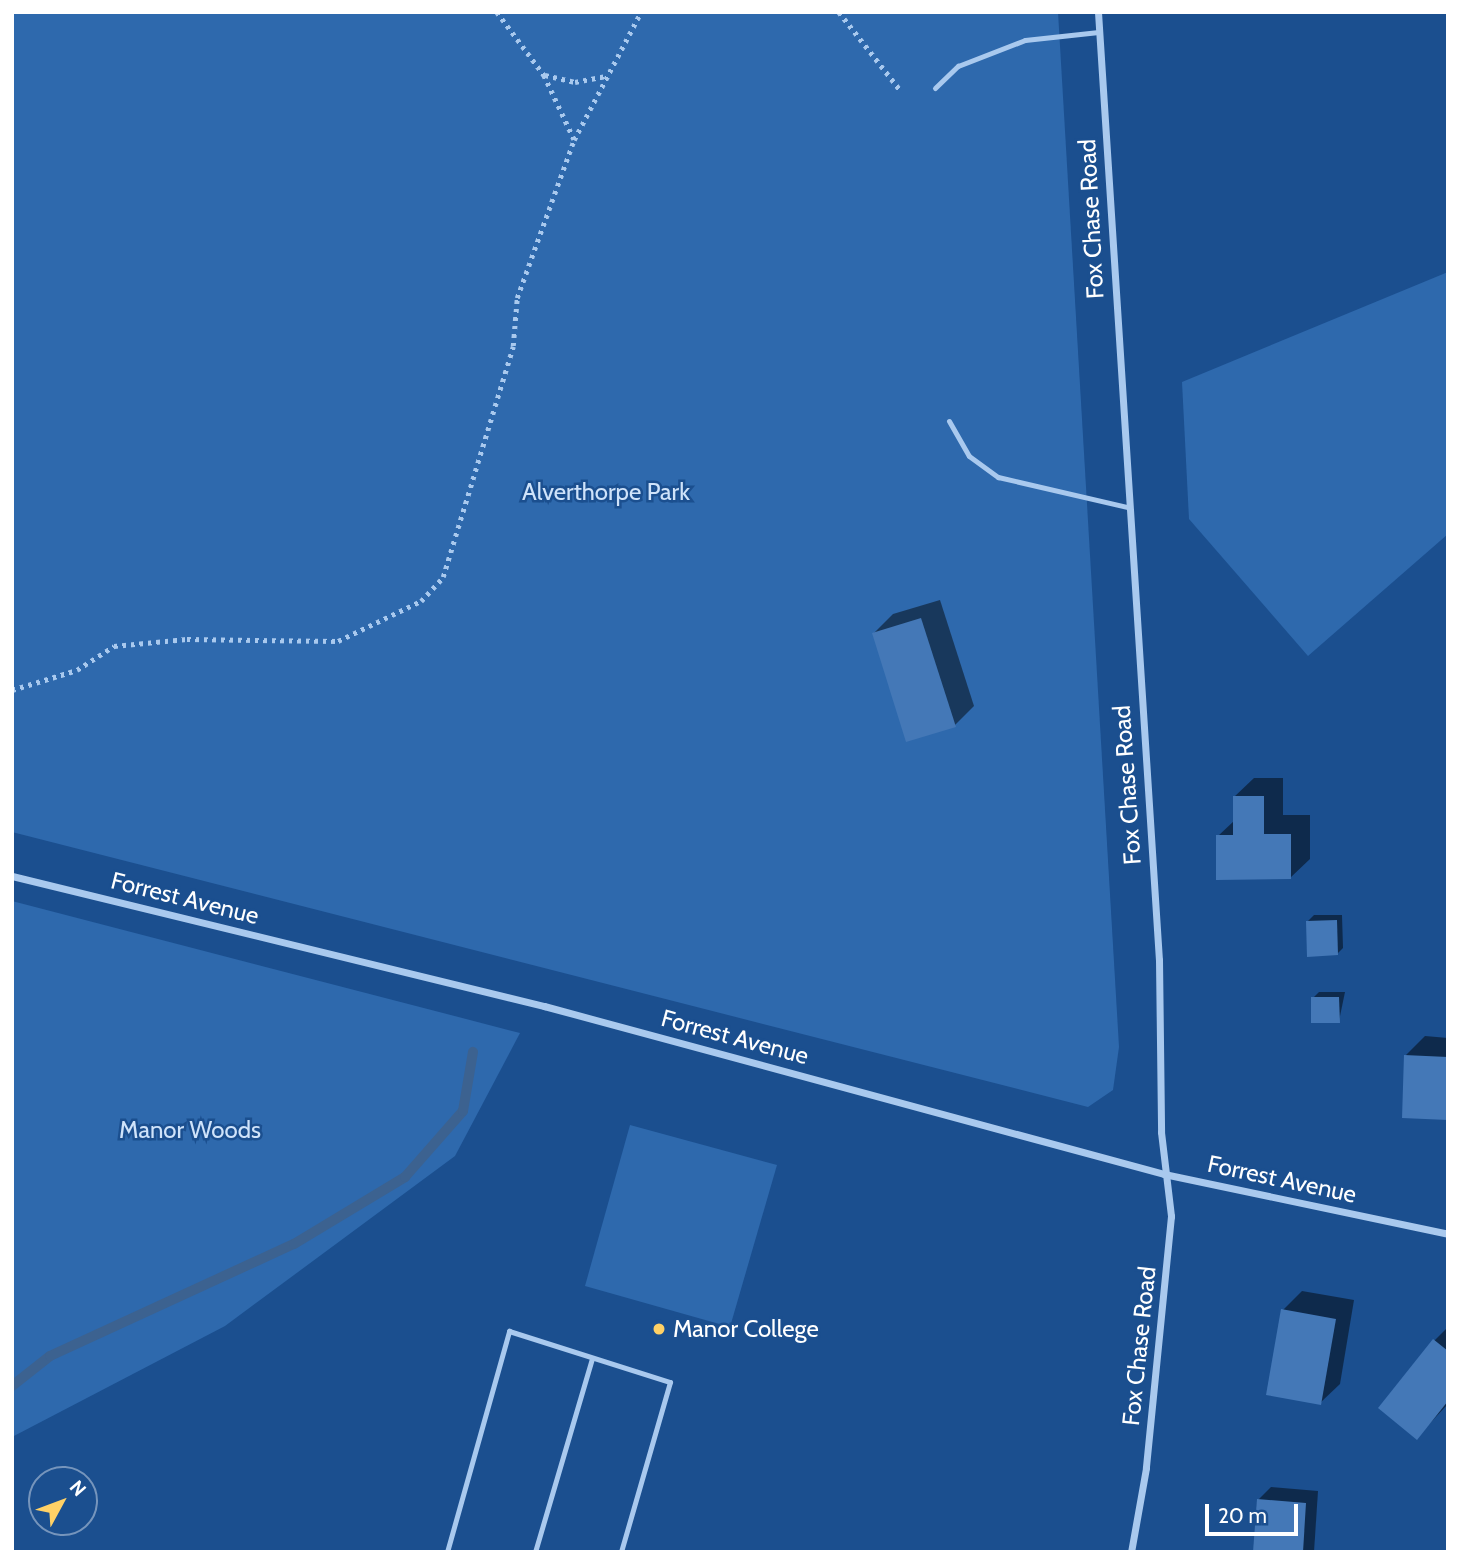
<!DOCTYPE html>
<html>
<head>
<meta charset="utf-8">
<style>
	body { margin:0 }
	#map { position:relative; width:1460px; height:1564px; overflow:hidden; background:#1b4f8f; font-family:Cabin,sans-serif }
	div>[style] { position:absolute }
	.green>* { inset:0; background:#2e69ad }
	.shadow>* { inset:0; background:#0007 }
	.stream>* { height:10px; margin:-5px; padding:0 5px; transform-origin:5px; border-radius:5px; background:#3c6290 }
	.building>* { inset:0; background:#4478b7 }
	.path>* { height:4.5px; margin-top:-2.25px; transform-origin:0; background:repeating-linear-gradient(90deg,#a9c9ee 0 3.5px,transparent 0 8.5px) }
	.lane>* { height:5px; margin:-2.5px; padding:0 2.5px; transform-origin:2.5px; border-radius:2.5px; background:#a9c9ee }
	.street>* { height:7px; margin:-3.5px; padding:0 3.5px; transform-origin:3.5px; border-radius:3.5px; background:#a9c9ee }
	.dots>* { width:19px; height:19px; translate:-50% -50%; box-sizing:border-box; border:4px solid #1b4f8f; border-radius:50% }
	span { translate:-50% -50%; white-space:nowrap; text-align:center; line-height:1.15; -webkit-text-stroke:5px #1b4f8f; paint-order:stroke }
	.street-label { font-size:24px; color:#fff }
	.park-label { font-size:24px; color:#cfe3fa }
	.poi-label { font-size:24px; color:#fff }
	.left { translate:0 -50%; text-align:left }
	.frame { position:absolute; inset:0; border:14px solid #fff; pointer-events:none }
	.north { position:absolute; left:28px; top:1466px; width:70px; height:70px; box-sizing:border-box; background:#1b4f8f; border:2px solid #7695bc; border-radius:50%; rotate:49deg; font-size:19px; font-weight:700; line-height:28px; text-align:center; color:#fff }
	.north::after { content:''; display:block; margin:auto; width:24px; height:32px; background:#ffd166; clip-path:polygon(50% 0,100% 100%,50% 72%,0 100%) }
	.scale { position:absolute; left:1205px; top:1504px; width:93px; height:32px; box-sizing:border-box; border:4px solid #fff; border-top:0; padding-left:9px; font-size:21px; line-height:24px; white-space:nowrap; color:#fff; -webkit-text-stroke:5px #1b4f8f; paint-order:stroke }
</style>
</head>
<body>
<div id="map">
	<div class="green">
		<i style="clip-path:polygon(12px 12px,1058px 12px,1119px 1047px,1113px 1090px,1088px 1107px,12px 832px)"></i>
		<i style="clip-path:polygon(1448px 272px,1448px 534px,1308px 656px,1189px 519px,1182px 382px)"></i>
		<i style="clip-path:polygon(12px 901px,520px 1033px,455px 1156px,225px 1326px,12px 1437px)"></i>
		<i style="clip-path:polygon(630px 1125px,777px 1165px,730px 1327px,585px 1286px)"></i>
	</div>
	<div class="shadow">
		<i style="clip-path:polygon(940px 600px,974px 706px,955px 725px,874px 633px,893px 614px)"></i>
		<i style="clip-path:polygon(1254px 778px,1283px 778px,1283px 815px,1310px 815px,1310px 859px,1290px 878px,1218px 836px,1235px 820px,1234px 797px)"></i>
		<i style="clip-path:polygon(1314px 915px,1342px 915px,1343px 948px,1337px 954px,1308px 921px)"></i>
		<i style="clip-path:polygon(1319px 992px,1345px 992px,1339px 1021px,1313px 998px)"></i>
		<i style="clip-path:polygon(1425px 1036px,1448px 1038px,1448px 1118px,1406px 1055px)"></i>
		<i style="clip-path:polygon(1302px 1291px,1354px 1300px,1340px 1384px,1320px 1403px,1283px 1310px)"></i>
		<i style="clip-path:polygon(1448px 1327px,1448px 1404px,1417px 1437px,1434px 1341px)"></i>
		<i style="clip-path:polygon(1271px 1487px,1318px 1491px,1314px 1552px,1255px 1552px,1258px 1500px)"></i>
	</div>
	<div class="stream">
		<i style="left:12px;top:1386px;width:48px;rotate:-38.3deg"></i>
		<i style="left:50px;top:1356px;width:268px;rotate:-24.7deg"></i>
		<i style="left:294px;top:1244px;width:130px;rotate:-31.1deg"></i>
		<i style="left:405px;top:1177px;width:88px;rotate:-48.7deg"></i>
		<i style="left:463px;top:1111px;width:60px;rotate:-80.4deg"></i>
	</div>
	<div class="building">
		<i style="clip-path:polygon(921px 618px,956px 727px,906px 742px,872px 633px)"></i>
		<i style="clip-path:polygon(1233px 796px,1264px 796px,1264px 834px,1291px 834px,1291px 879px,1216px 880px,1216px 835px,1233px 835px)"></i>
		<i style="clip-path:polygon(1337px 920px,1338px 955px,1307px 957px,1306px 921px)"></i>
		<i style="clip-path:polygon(1311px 997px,1339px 997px,1340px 1023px,1311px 1023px)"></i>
		<i style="clip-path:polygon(1404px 1055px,1448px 1057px,1448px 1120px,1402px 1118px)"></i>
		<i style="clip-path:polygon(1281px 1309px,1336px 1319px,1321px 1405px,1266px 1395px)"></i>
		<i style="clip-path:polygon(1433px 1339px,1448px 1351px,1448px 1401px,1417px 1440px,1378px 1408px)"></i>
		<i style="clip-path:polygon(1257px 1499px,1306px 1503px,1303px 1552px,1253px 1552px)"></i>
	</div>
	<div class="path">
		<i style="left:497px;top:12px;width:79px;rotate:53.3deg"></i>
		<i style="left:544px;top:75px;width:71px;rotate:64.9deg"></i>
		<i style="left:839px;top:12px;width:100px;rotate:51.9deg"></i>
		<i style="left:545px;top:75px;width:31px;rotate:13deg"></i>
		<i style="left:575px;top:82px;width:33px;rotate:-11deg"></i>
		<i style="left:12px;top:690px;width:68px;rotate:-17.1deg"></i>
		<i style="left:77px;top:670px;width:44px;rotate:-33deg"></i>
		<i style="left:114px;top:646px;width:73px;rotate:-5.5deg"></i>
		<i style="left:187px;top:639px;width:151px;rotate:0.8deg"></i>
		<i style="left:338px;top:641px;width:92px;rotate:-25.7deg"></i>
		<i style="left:421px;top:601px;width:33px;rotate:-47deg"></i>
		<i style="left:443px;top:577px;width:241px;rotate:-73.1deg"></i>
		<i style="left:513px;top:346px;width:48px;rotate:-85.2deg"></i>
		<i style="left:517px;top:298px;width:168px;rotate:-70.2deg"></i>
		<i style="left:574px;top:140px;width:144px;rotate:-62.4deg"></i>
	</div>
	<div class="lane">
		<i style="left:935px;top:88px;width:32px;rotate:-44deg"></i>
		<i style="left:958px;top:66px;width:72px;rotate:-21.2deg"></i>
		<i style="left:1025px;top:40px;width:74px;rotate:-6.2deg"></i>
		<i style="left:949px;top:421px;width:40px;rotate:60.3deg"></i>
		<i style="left:969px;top:456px;width:36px;rotate:36deg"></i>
		<i style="left:998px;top:477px;width:132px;rotate:13.1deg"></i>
		<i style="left:447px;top:1552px;width:230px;rotate:-74.3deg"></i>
		<i style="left:509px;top:1331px;width:169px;rotate:17.6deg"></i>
		<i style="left:670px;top:1382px;width:177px;rotate:106.1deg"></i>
		<i style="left:535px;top:1552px;width:202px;rotate:-73.6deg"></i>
	</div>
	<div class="street">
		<i style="left:1098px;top:12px;width:950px;rotate:86.32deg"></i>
		<i style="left:1159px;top:960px;width:172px;rotate:89.3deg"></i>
		<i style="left:1161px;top:1132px;width:85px;rotate:83.2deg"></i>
		<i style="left:1171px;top:1216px;width:253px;rotate:95.7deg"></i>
		<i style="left:1146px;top:1468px;width:85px;rotate:100.1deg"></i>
		<i style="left:12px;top:876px;width:548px;rotate:13.73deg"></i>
		<i style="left:544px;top:1006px;width:642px;rotate:15.16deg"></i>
		<i style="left:1164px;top:1174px;width:290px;rotate:11.9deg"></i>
	</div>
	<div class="dots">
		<i style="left:659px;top:1329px;background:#ffd166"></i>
	</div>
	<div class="street-label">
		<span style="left:1091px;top:219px;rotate:-93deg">Fox Chase Road</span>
		<span style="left:1127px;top:785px;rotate:-94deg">Fox Chase Road</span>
		<span style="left:185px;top:898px;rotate:14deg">Forrest Avenue</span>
		<span style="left:735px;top:1037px;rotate:15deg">Forrest Avenue</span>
		<span style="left:1282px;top:1179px;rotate:12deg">Forrest Avenue</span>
		<span style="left:1139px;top:1346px;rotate:-84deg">Fox Chase Road</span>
	</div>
	<div class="park-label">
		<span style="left:606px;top:492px">Alverthorpe Park</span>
		<span style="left:190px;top:1130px">Manor Woods</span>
	</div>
	<div class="poi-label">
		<span class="left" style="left:673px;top:1329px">Manor College</span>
	</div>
	<div class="frame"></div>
	<div class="north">N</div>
	<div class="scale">20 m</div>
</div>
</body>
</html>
